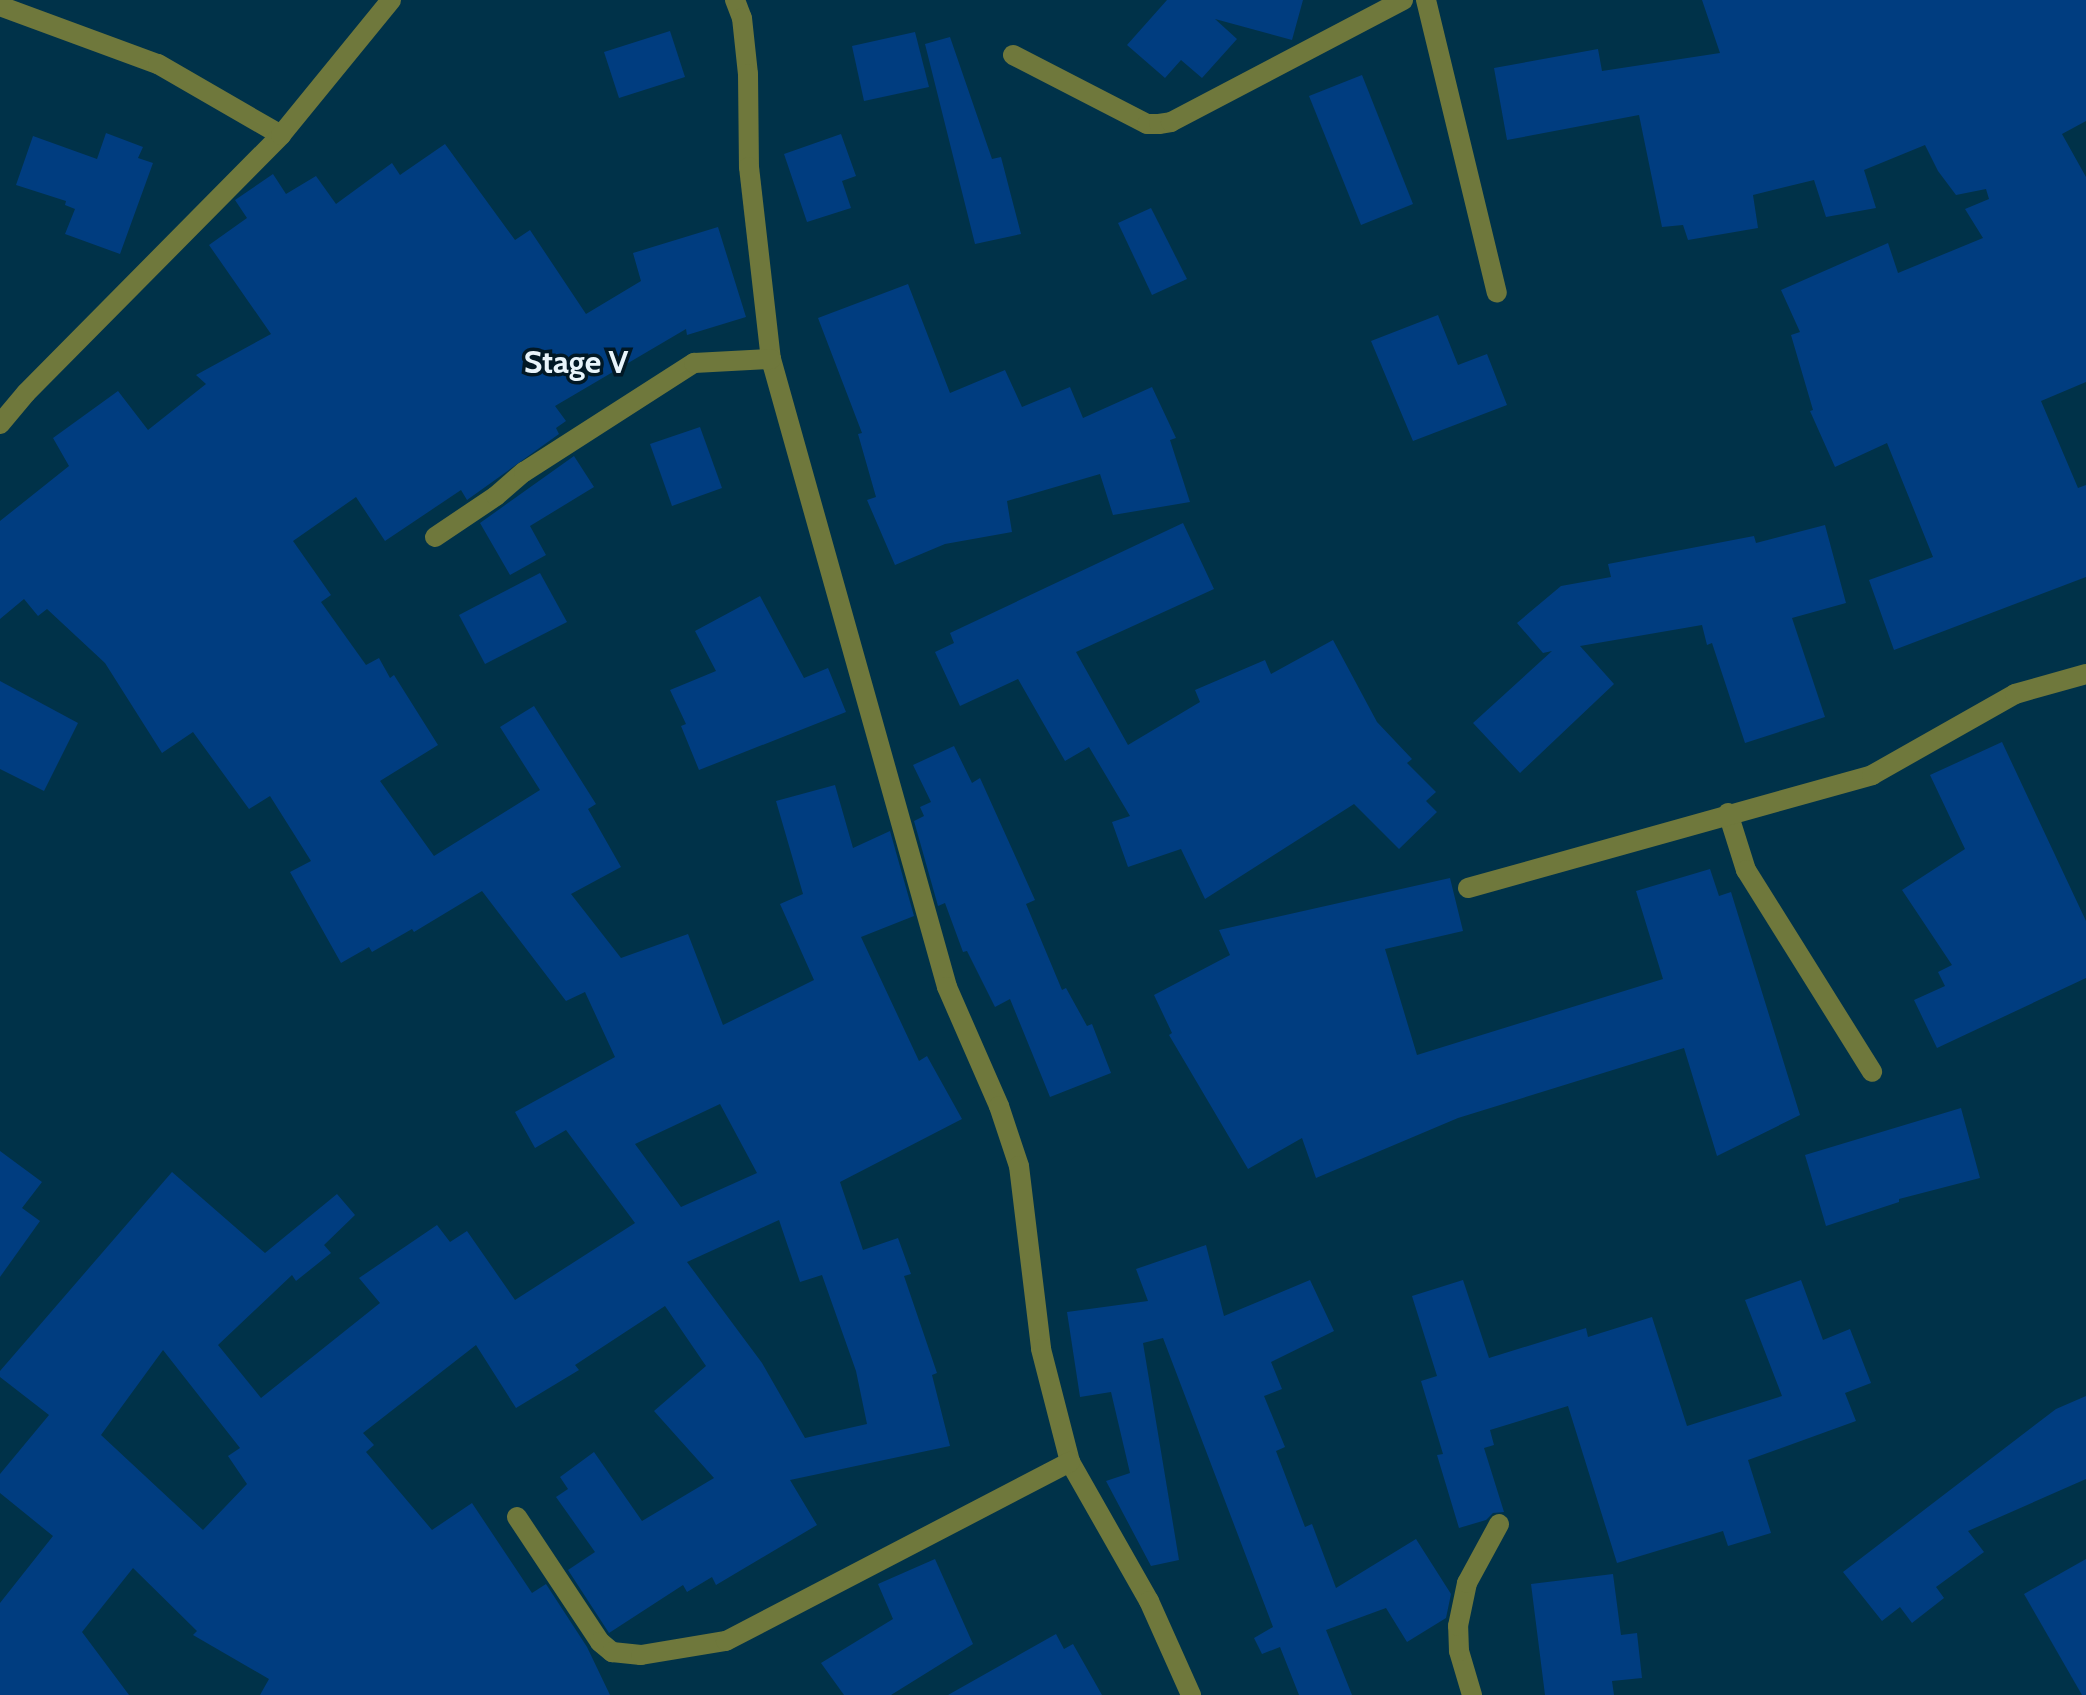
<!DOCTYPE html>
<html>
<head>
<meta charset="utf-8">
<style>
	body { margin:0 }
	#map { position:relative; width:2086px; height:1695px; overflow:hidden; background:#003249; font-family:Cabin,sans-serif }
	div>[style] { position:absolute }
	.building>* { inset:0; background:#003d80 }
	.service>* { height:20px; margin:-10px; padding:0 10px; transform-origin:10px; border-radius:10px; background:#6f783c }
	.minor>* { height:20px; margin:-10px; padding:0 10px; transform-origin:10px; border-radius:10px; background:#6f783c }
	span { translate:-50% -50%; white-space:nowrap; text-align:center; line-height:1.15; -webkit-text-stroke:7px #011825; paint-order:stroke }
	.quarter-label { font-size:32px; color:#e8f4fb; font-weight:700 }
</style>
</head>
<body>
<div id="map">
	<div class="building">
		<i style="clip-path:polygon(1167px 0,1303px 0,1292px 40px,1215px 19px,1237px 39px,1202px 78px,1181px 60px,1165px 78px,1127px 45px)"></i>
		<i style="clip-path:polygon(1702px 0,2086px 0,2086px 121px,2062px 134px,2086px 177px,2086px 382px,2041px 401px,2078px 488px,2086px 485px,2086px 577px,1894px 650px,1869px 580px,1933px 557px,1887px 443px,1835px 467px,1810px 411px,1813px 410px,1791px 335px,1800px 332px,1781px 290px,1888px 243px,1898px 273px,1983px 238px,1965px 209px,1989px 199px,1986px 189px,1956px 195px,1938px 171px,1925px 145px,1864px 170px,1876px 208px,1826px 217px,1814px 180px,1753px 195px,1758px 228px,1688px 240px,1683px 225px,1662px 227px,1639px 115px,1507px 140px,1494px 68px,1598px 49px,1602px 71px,1720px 53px)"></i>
		<i style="clip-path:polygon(670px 31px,685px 77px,619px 98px,604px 52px)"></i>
		<i style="clip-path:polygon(915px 32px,929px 87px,864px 101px,852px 46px)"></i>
		<i style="clip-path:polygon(950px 37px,992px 159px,1001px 157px,1021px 234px,975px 244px,925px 44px)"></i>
		<i style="clip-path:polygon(1362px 75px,1413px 204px,1361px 225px,1309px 96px)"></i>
		<i style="clip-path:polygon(106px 133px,143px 147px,138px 158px,153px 163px,120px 254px,65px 234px,75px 209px,65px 205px,66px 201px,16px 185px,33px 136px,97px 159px)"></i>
		<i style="clip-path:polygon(841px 134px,856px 176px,842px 181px,851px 208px,807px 222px,784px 154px)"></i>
		<i style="clip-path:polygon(evenodd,445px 144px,515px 240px,530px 230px,586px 314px,641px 281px,633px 253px,718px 227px,746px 317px,687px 335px,686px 329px,555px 406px,566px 421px,556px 428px,559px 434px,467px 500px,461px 490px,385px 541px,356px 497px,293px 541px,331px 595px,321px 602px,366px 665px,379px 658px,390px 678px,394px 675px,438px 745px,380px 781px,434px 856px,540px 790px,500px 727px,534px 706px,596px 804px,588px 809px,621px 867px,571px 894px,621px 958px,688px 934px,723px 1025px,814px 980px,780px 904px,803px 894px,776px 801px,835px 785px,853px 848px,890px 831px,914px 916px,861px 937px,919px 1061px,927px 1056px,962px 1119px,840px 1182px,863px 1250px,898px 1238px,911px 1274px,904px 1276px,937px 1373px,932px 1375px,950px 1446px,790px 1480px,817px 1525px,716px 1585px,712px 1577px,687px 1592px,683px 1585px,609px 1633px,568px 1570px,595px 1552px,556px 1497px,568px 1489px,560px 1477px,594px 1452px,642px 1521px,714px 1478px,654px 1411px,706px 1366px,665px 1306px,575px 1365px,579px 1370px,516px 1408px,476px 1345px,363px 1433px,374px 1445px,366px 1452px,432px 1530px,472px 1503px,532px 1593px,546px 1584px,587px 1647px,610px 1695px,260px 1695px,269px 1679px,193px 1635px,197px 1631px,133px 1568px,82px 1632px,129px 1695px,0 1695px,0 1603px,53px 1536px,0 1493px,0 1474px,49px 1415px,0 1377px,0 1371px,172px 1172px,265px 1253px,337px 1194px,355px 1215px,324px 1245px,331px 1253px,296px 1281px,292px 1275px,218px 1345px,261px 1398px,380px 1303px,359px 1278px,437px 1225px,450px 1242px,467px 1231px,515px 1300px,635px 1223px,566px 1130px,535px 1148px,515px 1112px,615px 1057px,585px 992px,566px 1001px,482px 891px,414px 932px,412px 929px,372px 952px,369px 947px,341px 963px,290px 872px,311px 861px,270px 796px,249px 809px,193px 732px,162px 753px,105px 663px,47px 609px,38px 616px,24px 599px,0 619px,0 521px,69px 466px,53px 438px,118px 391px,148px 430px,206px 384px,196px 375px,271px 334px,209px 245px,247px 218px,235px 200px,273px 174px,286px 194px,316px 176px,336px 204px,392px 163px,400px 175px,445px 144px,720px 1104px,757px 1173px,681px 1207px,635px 1144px,720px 1104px,445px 144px,779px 1220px,800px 1282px,822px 1275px,856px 1371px,867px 1424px,805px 1438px,762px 1363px,687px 1262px,779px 1220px,445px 144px,163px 1350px,240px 1448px,228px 1456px,247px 1484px,203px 1530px,101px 1435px,163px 1350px)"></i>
		<i style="clip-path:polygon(1151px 208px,1187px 279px,1152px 295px,1118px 223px)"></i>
		<i style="clip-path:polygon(908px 284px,950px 393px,1005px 370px,1022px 407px,1070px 387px,1083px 418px,1152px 387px,1176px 438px,1170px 440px,1190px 502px,1113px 515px,1100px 474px,1007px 501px,1012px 532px,945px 544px,895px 565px,867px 500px,876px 497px,858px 434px,862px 433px,818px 318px)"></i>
		<i style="clip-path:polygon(1438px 315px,1458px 365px,1487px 354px,1507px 405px,1413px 441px,1371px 341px)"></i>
		<i style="clip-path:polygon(700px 427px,722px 488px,672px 506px,650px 444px)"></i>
		<i style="clip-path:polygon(574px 456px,594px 487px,530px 526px,546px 555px,510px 575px,480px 523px)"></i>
		<i style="clip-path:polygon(1183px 523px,1214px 589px,1076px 652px,1128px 745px,1200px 702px,1195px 690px,1265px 660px,1271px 674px,1333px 640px,1377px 722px,1412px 759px,1407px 763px,1436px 792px,1426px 801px,1437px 812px,1399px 849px,1354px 804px,1205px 899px,1181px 849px,1128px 867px,1112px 822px,1130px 816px,1089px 747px,1065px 761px,1018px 679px,960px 706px,935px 652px,954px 643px,950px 633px)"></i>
		<i style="clip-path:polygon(1825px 525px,1846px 603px,1792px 618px,1825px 717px,1745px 743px,1712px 643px,1707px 645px,1702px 625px,1580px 646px,1614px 684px,1520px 773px,1473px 723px,1552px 651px,1543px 653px,1517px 623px,1561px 586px,1611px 577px,1608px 564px,1754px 536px,1756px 543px)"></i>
		<i style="clip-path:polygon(540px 573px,567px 622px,485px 664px,459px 615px)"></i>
		<i style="clip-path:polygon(760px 596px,804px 678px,828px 668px,846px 712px,699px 770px,681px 726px,686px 724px,670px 690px,716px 671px,695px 631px)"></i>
		<i style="clip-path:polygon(0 681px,78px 723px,44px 791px,0 769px)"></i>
		<i style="clip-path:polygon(2002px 742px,2086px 921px,2086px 978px,1937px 1048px,1914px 1000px,1945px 986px,1938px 972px,1952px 965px,1902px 890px,1965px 849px,1930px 775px)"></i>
		<i style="clip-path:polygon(954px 746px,972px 783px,980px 778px,1035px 900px,1026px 904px,1062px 990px,1066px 988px,1087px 1026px,1092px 1024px,1111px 1073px,1050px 1097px,1010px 999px,995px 1007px,967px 951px,963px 952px,945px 903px,938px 906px,914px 821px,924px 816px,920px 807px,931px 802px,913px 765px)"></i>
		<i style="clip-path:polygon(1710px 869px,1719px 896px,1731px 892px,1800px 1115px,1717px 1156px,1684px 1048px,1458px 1118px,1316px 1178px,1302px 1138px,1248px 1169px,1169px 1035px,1172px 1033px,1154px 995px,1230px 955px,1219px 930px,1450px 878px,1463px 931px,1385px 949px,1417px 1055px,1663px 979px,1636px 891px)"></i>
		<i style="clip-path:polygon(1961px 1108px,1980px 1178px,1899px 1199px,1899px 1202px,1826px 1226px,1805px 1155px)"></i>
		<i style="clip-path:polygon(0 1151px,42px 1182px,22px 1208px,40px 1221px,0 1277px)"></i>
		<i style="clip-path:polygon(1206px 1245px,1224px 1316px,1310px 1280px,1334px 1331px,1271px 1362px,1282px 1389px,1264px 1396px,1285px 1447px,1276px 1451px,1305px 1527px,1312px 1524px,1336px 1588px,1416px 1539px,1451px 1594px,1446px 1618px,1407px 1642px,1386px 1608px,1326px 1630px,1352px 1695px,1299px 1695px,1280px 1647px,1262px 1654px,1254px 1638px,1273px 1627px,1163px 1338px,1143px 1343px,1179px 1560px,1151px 1566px,1106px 1481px,1130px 1473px,1111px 1392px,1080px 1397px,1067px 1312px,1148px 1301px,1136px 1269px)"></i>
		<i style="clip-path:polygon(1463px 1280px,1489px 1358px,1586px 1328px,1588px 1337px,1652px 1317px,1687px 1426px,1782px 1396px,1745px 1300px,1801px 1280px,1823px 1340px,1850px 1329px,1871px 1383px,1845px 1393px,1856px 1421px,1748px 1460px,1771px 1533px,1728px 1546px,1723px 1531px,1617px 1563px,1568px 1406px,1490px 1430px,1494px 1445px,1484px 1448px,1504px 1512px,1493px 1513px,1486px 1520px,1459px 1528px,1437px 1455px,1443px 1454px,1421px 1381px,1437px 1376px,1412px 1296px)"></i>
		<i style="clip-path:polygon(2086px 1396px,2086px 1479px,1968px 1531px,1984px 1552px,1936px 1587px,1944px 1598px,1912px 1623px,1900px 1607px,1882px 1621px,1843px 1572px,2056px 1409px)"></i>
		<i style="clip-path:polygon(935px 1559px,973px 1644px,891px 1695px,844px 1695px,821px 1663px,893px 1619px,878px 1584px)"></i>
		<i style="clip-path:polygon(2086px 1559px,2086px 1695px,2082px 1695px,2024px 1594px)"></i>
		<i style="clip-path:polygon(1613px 1574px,1621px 1635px,1637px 1633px,1642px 1678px,1612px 1681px,1614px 1695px,1545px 1695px,1531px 1584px)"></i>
		<i style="clip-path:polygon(1056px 1634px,1064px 1649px,1073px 1644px,1102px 1695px,948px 1695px)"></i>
	</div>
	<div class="service">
		<i style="left:1728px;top:813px;width:60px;rotate:72.5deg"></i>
		<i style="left:1746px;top:870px;width:238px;rotate:58deg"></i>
	</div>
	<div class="minor">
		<i style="left:735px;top:0;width:19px;rotate:69deg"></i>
		<i style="left:742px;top:18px;width:56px;rotate:83.9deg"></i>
		<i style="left:748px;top:74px;width:93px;rotate:89.4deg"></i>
		<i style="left:749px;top:167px;width:193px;rotate:83.5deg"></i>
		<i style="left:771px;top:359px;width:652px;rotate:74.34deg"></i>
		<i style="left:947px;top:987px;width:130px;rotate:66.4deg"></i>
		<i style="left:999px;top:1106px;width:63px;rotate:71.6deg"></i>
		<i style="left:1019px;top:1166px;width:184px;rotate:83.1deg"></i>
		<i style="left:1041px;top:1349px;width:117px;rotate:75.6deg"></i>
		<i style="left:1070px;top:1462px;width:160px;rotate:60.4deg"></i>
		<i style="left:1149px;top:1601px;width:103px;rotate:65.9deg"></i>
		<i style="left:1426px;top:0;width:301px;rotate:76.4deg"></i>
		<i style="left:0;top:6px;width:168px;rotate:20.2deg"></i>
		<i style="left:158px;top:64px;width:142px;rotate:30deg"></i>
		<i style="left:1013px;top:55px;width:151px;rotate:27.2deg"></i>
		<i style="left:1147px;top:124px;width:12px"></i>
		<i style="left:1159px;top:124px;width:12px;rotate:-9deg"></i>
		<i style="left:1171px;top:122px;width:262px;rotate:-27.7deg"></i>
		<i style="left:0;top:424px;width:40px;rotate:-50deg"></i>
		<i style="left:26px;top:393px;width:363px;rotate:-45.3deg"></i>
		<i style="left:281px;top:135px;width:174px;rotate:-50.8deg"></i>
		<i style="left:435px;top:537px;width:73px;rotate:-33.9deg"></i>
		<i style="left:496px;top:496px;width:37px;rotate:-41deg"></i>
		<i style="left:524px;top:472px;width:202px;rotate:-32.7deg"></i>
		<i style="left:694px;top:363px;width:77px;rotate:-3deg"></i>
		<i style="left:1468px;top:888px;width:420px;rotate:-15.6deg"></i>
		<i style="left:1872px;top:775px;width:164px;rotate:-29.5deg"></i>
		<i style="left:2015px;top:694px;width:74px;rotate:-15.7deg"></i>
		<i style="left:517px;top:1517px;width:150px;rotate:56.4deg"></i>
		<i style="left:600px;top:1642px;width:16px;rotate:40deg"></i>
		<i style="left:612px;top:1652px;width:29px;rotate:6deg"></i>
		<i style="left:641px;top:1655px;width:86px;rotate:-9.4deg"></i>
		<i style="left:726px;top:1641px;width:388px;rotate:-27.5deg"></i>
		<i style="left:1472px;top:1695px;width:46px;rotate:-106.5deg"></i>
		<i style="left:1459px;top:1651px;width:25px;rotate:-92deg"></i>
		<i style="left:1458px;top:1626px;width:44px;rotate:-78.2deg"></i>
		<i style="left:1467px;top:1583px;width:67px;rotate:-61.5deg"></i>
	</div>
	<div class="quarter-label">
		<span style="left:576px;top:362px">Stage V</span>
	</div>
</div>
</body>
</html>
